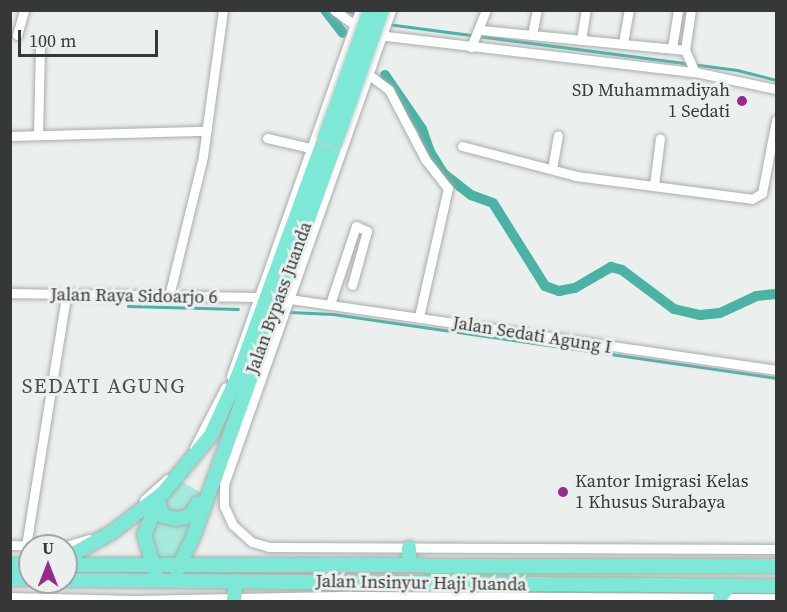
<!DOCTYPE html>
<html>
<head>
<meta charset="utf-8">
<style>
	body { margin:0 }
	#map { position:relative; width:787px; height:612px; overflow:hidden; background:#ebefee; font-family:"Source Serif 4",serif }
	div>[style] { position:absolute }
	.green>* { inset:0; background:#a4ebde }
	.stream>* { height:3px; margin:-1.5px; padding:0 1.5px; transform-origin:1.5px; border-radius:1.5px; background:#4ab3a3 }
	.canal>* { height:10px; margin:-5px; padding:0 5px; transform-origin:5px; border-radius:5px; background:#4ab3a3 }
	.roads { filter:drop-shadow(0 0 2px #a9adac) drop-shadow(0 0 2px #a9adac) }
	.minor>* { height:9px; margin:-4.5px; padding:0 4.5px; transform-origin:4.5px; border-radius:4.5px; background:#fff }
	.highway>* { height:14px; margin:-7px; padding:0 7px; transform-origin:7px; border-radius:7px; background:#7ce8d5 }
	.bridges { filter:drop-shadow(0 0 2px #cbcbcb) drop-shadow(0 0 2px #cbcbcb) }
	.highway-bridge>* { height:14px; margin:-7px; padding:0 7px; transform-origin:7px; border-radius:7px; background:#7ce8d5 }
	.dots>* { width:16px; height:16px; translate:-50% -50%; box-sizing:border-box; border:3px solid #ebefee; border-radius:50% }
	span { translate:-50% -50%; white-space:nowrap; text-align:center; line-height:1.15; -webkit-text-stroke:6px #ebefee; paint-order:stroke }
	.poi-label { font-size:18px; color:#363837 }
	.right { translate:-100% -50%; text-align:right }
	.left { translate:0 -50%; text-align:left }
	.street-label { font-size:18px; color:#363837 }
	.quarter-label { font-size:21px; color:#4a4e4d; letter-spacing:1.5px }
	.frame { position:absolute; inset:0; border:12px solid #363837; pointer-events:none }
	.north { position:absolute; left:18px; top:534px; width:60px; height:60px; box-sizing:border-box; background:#ebefee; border:2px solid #a3a6a5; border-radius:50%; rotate:0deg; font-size:16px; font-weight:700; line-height:24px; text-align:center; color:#363837 }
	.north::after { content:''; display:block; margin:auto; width:21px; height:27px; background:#962b8d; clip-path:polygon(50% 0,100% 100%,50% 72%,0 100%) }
	.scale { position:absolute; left:18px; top:30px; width:140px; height:27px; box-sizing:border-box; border:3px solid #363837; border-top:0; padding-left:8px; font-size:18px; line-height:21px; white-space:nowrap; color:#363837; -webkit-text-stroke:4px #ebefee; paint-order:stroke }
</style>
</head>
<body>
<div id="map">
	<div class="green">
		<i style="clip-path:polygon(180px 481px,202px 493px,186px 542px,175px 561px,154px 561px,148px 527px)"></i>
	</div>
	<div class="stream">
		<i style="left:346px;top:10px;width:13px;rotate:23deg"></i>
		<i style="left:387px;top:24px;width:353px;rotate:7.5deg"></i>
		<i style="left:737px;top:70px;width:40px;rotate:14.4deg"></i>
		<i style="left:128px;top:306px;width:110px;rotate:1.6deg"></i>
		<i style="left:290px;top:312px;width:43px;rotate:2.7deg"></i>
		<i style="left:333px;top:314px;width:448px;rotate:8.2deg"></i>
	</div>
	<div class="canal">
		<i style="left:325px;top:10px;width:29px;rotate:52deg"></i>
		<i style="left:385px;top:75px;width:65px;rotate:55.6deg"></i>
		<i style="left:422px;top:129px;width:24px;rotate:71deg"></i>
		<i style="left:430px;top:152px;width:26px;rotate:58deg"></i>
		<i style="left:444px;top:174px;width:34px;rotate:38deg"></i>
		<i style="left:471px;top:195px;width:23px;rotate:20deg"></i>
		<i style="left:493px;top:203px;width:98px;rotate:57.9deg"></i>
		<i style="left:545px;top:286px;width:15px;rotate:20deg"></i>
		<i style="left:559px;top:291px;width:16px;rotate:-11deg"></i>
		<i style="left:575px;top:288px;width:42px;rotate:-30.3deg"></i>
		<i style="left:611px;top:267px;width:11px;rotate:15deg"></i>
		<i style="left:622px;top:270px;width:65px;rotate:36.9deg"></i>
		<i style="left:674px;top:309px;width:27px;rotate:13deg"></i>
		<i style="left:700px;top:315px;width:20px;rotate:-6deg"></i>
		<i style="left:720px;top:313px;width:40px;rotate:-25deg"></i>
		<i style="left:756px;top:296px;width:20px;rotate:-6deg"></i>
	</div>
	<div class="roads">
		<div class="minor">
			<i style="left:334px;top:10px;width:31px;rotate:36deg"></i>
			<i style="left:391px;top:10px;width:503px;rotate:109.41deg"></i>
			<i style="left:224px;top:484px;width:22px;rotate:90deg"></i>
			<i style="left:224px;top:506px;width:21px;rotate:65deg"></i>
			<i style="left:233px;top:525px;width:25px;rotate:42deg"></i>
			<i style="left:252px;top:542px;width:18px;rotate:16deg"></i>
			<i style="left:269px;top:547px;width:507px;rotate:0.23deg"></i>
			<i style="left:691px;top:10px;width:40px;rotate:98.5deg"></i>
			<i style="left:685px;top:50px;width:24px;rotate:66deg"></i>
			<i style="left:481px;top:30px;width:205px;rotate:5.6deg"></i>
			<i style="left:17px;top:35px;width:26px;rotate:-74deg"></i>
			<i style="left:378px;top:35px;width:319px;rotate:6.7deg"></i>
			<i style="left:695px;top:72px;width:83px;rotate:11.9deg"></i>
			<i style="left:532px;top:35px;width:25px;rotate:-79deg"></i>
			<i style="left:581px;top:40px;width:30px;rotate:-81deg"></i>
			<i style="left:623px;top:43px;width:34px;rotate:-80deg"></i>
			<i style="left:471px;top:47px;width:40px;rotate:-68deg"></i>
			<i style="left:672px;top:48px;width:38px;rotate:-81deg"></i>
			<i style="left:368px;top:74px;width:26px;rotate:37deg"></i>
			<i style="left:389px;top:90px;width:78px;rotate:62.4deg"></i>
			<i style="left:425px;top:159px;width:37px;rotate:52deg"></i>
			<i style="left:448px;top:188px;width:132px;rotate:102.7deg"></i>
			<i style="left:38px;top:135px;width:88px;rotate:-88.7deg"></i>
			<i style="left:10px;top:136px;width:196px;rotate:-1.5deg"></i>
			<i style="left:267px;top:138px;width:44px;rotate:13.1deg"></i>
			<i style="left:462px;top:146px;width:118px;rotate:14.7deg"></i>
			<i style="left:576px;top:176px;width:177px;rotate:7.4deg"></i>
			<i style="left:752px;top:199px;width:12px;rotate:-31deg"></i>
			<i style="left:762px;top:193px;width:74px;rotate:-79.1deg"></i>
			<i style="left:552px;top:169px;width:34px;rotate:-80deg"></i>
			<i style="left:654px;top:185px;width:47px;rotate:-82.7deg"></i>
			<i style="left:10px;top:293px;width:259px;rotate:0.9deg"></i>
			<i style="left:169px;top:296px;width:144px;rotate:-76.3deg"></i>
			<i style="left:203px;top:156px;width:147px;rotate:-82.2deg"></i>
			<i style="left:283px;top:298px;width:498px;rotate:8.3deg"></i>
			<i style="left:330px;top:304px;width:82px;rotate:-71.6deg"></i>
			<i style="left:356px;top:226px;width:12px;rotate:24deg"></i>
			<i style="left:367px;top:231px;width:56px;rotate:105.5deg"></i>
			<i style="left:231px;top:376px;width:388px;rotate:-70.6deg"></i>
			<i style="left:194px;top:448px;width:68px;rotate:-62.7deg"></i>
			<i style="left:144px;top:500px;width:31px;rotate:-42deg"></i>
			<i style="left:10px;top:545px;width:32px;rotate:2deg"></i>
			<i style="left:26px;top:546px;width:254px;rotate:-80.9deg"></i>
			<i style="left:66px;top:546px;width:24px;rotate:-17deg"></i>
			<i style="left:10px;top:597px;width:124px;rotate:1.4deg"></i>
			<i style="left:134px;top:600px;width:217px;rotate:-1.1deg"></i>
			<i style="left:351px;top:596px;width:425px;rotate:0.3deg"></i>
		</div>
		<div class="highway">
			<i style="left:158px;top:503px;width:14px;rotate:69deg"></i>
			<i style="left:163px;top:516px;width:14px;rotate:12deg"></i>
			<i style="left:177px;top:519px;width:13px;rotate:-13deg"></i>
			<i style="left:190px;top:516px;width:15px;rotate:-58deg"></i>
			<i style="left:409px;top:548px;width:17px;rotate:90deg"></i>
			<i style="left:66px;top:558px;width:51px;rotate:-29.1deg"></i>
			<i style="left:111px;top:533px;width:66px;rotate:-37.6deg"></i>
			<i style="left:163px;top:493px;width:75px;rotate:-50.4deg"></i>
			<i style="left:211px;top:435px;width:65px;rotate:-65.4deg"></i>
			<i style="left:238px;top:376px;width:254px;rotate:-70deg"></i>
			<i style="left:10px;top:565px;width:20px"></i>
			<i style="left:66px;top:565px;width:710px;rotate:0.08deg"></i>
			<i style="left:177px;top:570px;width:37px;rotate:-64deg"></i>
			<i style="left:193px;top:537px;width:421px;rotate:-70.1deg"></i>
			<i style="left:155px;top:571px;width:38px;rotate:-107deg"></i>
			<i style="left:144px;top:535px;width:38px;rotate:-67deg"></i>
			<i style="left:10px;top:579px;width:20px"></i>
			<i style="left:66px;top:580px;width:710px;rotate:0.48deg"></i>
			<i style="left:720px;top:598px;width:16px;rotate:-55deg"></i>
			<i style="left:234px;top:599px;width:18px;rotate:-84deg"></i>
		</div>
	</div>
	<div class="bridges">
		<div class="highway-bridge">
			<i style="left:325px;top:137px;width:135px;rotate:-70.5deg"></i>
			<i style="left:336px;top:141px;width:139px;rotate:-70.7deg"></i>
		</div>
	</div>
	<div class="dots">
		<i style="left:742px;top:101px;background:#962b8d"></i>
		<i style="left:563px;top:492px;background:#962b8d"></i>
	</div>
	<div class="poi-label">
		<span class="right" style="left:730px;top:101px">SD Muhammadiyah<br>1 Sedati</span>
		<span class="left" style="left:575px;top:492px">Kantor Imigrasi Kelas<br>1 Khusus Surabaya</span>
	</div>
	<div class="street-label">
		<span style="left:134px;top:296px;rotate:1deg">Jalan Raya Sidoarjo 6</span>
		<span style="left:279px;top:298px;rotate:-70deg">Jalan Bypass Juanda</span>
		<span style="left:532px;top:335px;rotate:9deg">Jalan Sedati Agung I</span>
		<span style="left:421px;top:583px;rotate:1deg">Jalan Insinyur Haji Juanda</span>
	</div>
	<div class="quarter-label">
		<span style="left:104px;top:386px">SEDATI AGUNG</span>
	</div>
	<div class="frame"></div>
	<div class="north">U</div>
	<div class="scale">100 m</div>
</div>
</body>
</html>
